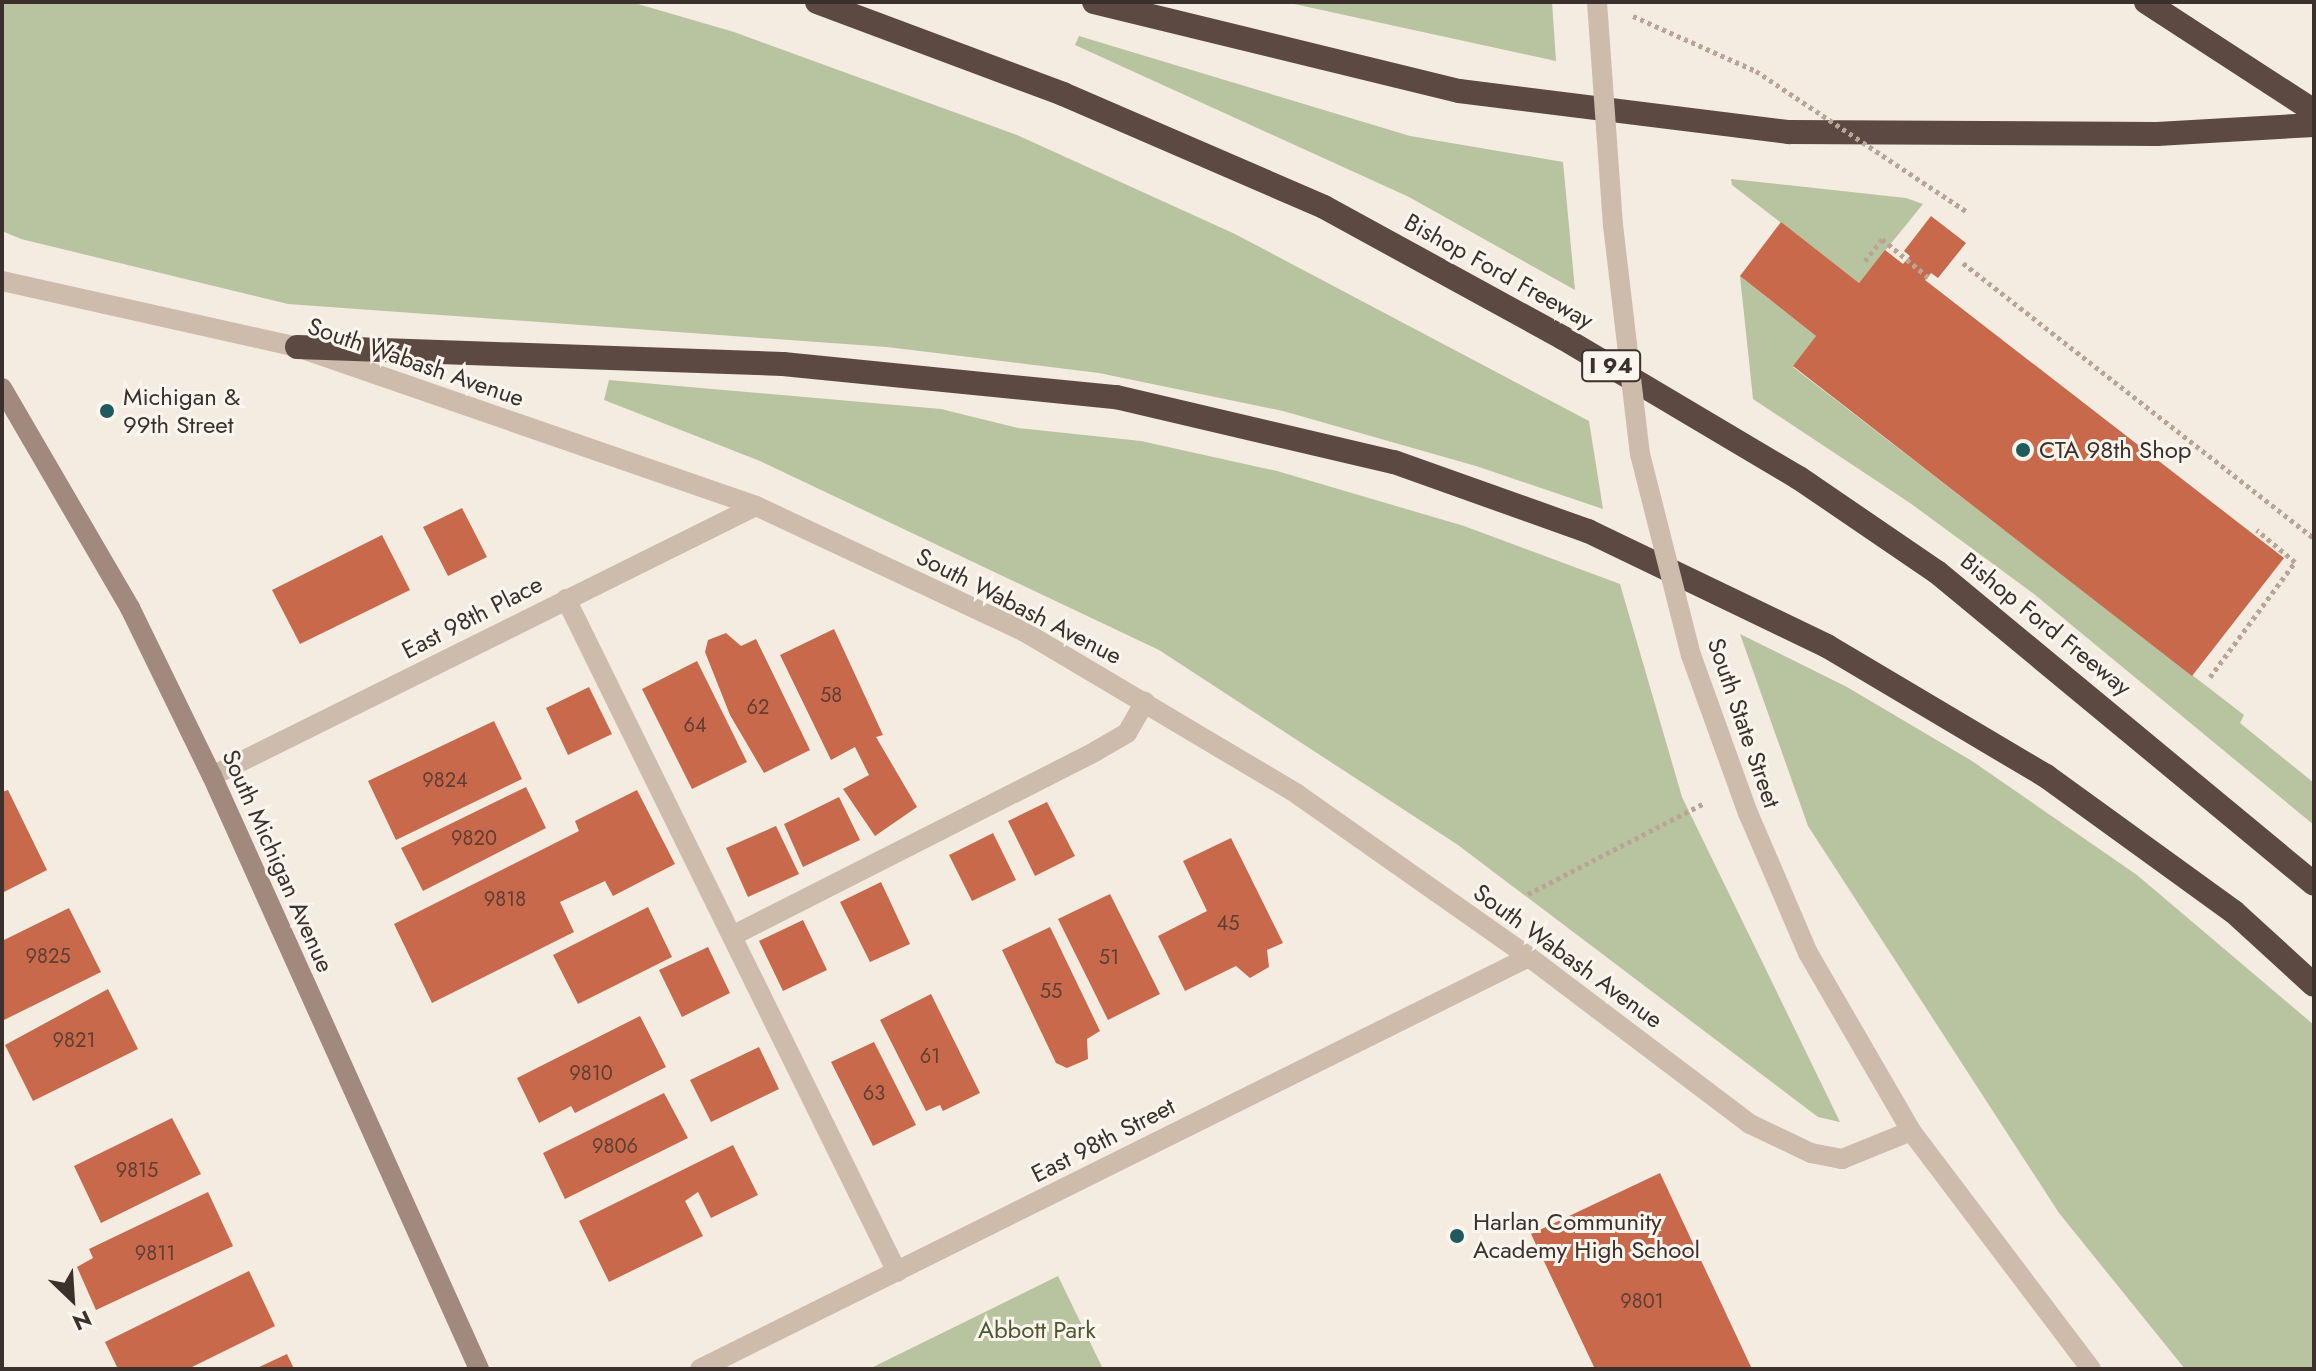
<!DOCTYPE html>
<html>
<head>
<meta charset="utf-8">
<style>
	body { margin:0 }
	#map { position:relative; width:2316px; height:1371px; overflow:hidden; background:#f4ebe1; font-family:Jost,sans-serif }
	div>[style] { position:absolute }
	.green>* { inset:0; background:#b8c4a0 }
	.building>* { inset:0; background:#c8694b }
	.path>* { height:5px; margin-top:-2.5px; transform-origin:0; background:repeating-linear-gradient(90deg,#b9a596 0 4px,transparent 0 8px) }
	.service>* { height:20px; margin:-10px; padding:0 10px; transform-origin:10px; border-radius:10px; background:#cdbbac }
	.minor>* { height:20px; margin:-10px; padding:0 10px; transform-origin:10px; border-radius:10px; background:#cdbbac }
	.tertiary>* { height:20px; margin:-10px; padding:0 10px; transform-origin:10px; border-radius:10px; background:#cdbbac }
	.secondary>* { height:20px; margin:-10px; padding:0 10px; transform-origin:10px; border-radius:10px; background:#a18a7d }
	.motorway>* { height:24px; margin:-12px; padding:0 12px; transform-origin:12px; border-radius:12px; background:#5c4a42 }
	.path-bridge>* { height:5px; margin-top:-2.5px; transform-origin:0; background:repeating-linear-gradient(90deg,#b9a596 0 4px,transparent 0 8px) }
	.tertiary-bridge>* { height:20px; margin:-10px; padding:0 10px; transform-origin:10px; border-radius:10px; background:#cdbbac }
	.dots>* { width:22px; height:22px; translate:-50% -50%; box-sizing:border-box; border:4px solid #fbf5ee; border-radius:50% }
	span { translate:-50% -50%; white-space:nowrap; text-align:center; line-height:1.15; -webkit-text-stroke:6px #fbf5ee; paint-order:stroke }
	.number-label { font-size:20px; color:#5e3e33 }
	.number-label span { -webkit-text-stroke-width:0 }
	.shield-label span { padding:2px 6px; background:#fbf5ee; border:2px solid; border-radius:6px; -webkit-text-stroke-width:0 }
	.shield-label { font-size:22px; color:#3b302b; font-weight:700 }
	.street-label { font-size:24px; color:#3b302b }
	.poi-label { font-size:24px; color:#3b302b }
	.left { translate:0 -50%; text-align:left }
	.park-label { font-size:24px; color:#4a5a2e }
	.frame { position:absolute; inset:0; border:4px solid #3b302b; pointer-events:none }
	.north { position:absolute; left:32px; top:1259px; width:80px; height:80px; -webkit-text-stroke:6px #fbf5ee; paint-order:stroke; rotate:155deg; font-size:22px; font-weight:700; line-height:32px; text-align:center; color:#3b302b }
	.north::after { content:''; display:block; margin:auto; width:28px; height:36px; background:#3b302b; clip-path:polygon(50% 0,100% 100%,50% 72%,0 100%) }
</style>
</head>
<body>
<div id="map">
	<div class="green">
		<i style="clip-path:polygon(2px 2px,631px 2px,734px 32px,1017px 135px,1235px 234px,1589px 421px,1603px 509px,1476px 466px,1283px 411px,1099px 373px,887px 347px,288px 304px,21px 239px,2px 231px)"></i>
		<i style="clip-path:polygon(1285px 2px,1552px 2px,1556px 61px)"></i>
		<i style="clip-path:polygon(1079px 36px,1410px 136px,1563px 162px,1575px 290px,1409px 197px,1075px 45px)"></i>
		<i style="clip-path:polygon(1731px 179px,1906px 198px,1923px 204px,1859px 283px,1732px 185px)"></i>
		<i style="clip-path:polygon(1740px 276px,1816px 336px,1793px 367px,2244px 715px,2240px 723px,2314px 783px,2314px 825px,2034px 594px,1910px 503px,1753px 399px)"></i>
		<i style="clip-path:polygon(609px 380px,941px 409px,1018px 428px,1141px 441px,1277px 471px,1464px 526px,1620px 584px,1682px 797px,1840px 1122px,1818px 1117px,1458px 845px,1159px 650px,760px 461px,604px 400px)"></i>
		<i style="clip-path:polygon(1740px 634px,1847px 687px,1972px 761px,2137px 875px,2314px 1025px,2314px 1369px,2185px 1369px,2059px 1213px,1808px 826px)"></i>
		<i style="clip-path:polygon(1058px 1276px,1103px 1369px,869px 1369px)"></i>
	</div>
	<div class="building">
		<i style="clip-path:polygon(1931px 216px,1966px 243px,1938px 278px,1931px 273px,1925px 280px,2284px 558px,2192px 676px,1793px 366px,1816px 336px,1740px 276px,1781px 222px,1859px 283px,1885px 250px,1903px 264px,1910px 256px,1904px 251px)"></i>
		<i style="clip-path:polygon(462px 508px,487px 557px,448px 576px,423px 527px)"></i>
		<i style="clip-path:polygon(382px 535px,410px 590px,300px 644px,272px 590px)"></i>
		<i style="clip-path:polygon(834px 629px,883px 735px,876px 737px,917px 807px,875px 836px,843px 789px,869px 775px,855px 747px,831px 760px,780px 655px)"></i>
		<i style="clip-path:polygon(726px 633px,741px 646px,756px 639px,810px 750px,764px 773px,730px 715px,705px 652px,708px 640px)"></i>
		<i style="clip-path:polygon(697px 661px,747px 762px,692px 789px,642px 689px)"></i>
		<i style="clip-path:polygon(589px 687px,612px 734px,568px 755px,546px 708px)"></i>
		<i style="clip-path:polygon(494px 721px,522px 779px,396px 840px,368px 781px)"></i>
		<i style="clip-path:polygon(526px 787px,546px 828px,423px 891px,401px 848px)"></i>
		<i style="clip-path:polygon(8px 790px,47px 870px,2px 893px,2px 792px)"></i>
		<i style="clip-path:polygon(637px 790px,675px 864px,613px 896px,605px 881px,560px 902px,574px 932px,432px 1003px,394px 924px,579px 831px,575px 821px)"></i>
		<i style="clip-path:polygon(839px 797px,860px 840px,803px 867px,784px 824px)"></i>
		<i style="clip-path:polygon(1047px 802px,1075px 856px,1035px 876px,1008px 821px)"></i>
		<i style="clip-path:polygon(776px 826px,799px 874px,748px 897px,726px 848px)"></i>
		<i style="clip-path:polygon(993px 833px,1016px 880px,972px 901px,949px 855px)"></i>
		<i style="clip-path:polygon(1231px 838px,1283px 943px,1267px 950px,1269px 967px,1250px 978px,1236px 966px,1185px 991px,1158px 936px,1207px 911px,1183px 861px)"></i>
		<i style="clip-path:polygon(881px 882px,910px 944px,870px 962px,840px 902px)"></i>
		<i style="clip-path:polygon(1110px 894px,1160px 994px,1108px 1020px,1058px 919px)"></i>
		<i style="clip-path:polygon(648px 907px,672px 957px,578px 1004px,553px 955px)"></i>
		<i style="clip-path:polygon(69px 908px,101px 972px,2px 1021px,2px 941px)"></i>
		<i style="clip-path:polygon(803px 920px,827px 970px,783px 991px,759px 941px)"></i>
		<i style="clip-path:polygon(1050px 927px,1100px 1031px,1087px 1039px,1088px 1059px,1067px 1068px,1056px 1063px,1002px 950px)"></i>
		<i style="clip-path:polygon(708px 947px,730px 993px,682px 1017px,659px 970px)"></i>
		<i style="clip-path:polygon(108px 989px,138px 1049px,33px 1101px,5px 1045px)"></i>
		<i style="clip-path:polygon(931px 994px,980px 1093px,943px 1111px,940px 1105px,926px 1111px,880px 1020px)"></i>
		<i style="clip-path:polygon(640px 1016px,666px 1067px,575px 1113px,571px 1106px,539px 1123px,517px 1078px)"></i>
		<i style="clip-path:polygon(874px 1042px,916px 1125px,873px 1146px,831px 1062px)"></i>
		<i style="clip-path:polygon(759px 1047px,779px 1089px,711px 1122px,690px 1080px)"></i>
		<i style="clip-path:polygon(664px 1093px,688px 1138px,565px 1199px,543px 1153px)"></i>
		<i style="clip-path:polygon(172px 1118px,201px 1174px,101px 1223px,74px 1166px)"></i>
		<i style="clip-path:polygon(733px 1145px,758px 1195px,711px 1218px,698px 1192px,685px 1201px,703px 1236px,609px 1282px,579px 1221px)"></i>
		<i style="clip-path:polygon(1660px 1173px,1752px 1369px,1595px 1369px,1531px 1234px)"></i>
		<i style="clip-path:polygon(208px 1192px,233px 1246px,96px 1310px,77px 1267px,93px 1258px,89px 1249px)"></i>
		<i style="clip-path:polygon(249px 1271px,275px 1326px,188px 1369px,118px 1369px,105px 1342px)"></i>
		<i style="clip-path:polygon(287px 1354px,294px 1369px,255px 1369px)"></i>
	</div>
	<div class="path">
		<i style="left:1633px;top:16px;width:135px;rotate:24.1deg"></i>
		<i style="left:1865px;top:261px;width:28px;rotate:-52deg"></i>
		<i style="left:1882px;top:239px;width:60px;rotate:39.6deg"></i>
		<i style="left:1963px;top:263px;width:446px;rotate:38.1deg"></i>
		<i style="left:2210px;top:677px;width:143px;rotate:-53.5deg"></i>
		<i style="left:2295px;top:562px;width:50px;rotate:-139.9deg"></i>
		<i style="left:1528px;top:894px;width:198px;rotate:-27.3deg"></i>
	</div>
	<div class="service">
		<i style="left:566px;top:599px;width:750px;rotate:63.81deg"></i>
		<i style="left:732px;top:936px;width:408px;rotate:-26.9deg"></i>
		<i style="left:1096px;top:751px;width:36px;rotate:-30deg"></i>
		<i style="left:1127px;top:733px;width:36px;rotate:-60deg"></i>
	</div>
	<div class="minor">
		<i style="left:212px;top:776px;width:607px;rotate:-26.4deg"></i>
		<i style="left:700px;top:1369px;width:926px;rotate:-26.43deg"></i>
	</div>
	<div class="tertiary">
		<i style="left:2px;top:281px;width:302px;rotate:12.6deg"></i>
		<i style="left:297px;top:347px;width:486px;rotate:19.1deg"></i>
		<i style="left:756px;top:506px;width:295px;rotate:25.1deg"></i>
		<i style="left:1023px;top:631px;width:319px;rotate:30.7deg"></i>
		<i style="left:1297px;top:794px;width:284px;rotate:35.1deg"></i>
		<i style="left:1529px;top:957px;width:277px;rotate:37.1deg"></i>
		<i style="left:1750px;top:1124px;width:68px;rotate:25.4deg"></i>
		<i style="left:1811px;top:1153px;width:32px;rotate:11deg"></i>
		<i style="left:1842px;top:1159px;width:74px;rotate:-22.1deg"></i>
		<i style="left:1691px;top:655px;width:168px;rotate:70.2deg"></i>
		<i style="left:1748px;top:813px;width:152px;rotate:66.8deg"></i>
		<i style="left:1808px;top:953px;width:206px;rotate:59.9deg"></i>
		<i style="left:1911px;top:1131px;width:298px;rotate:52.9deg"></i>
	</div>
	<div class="secondary">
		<i style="left:2px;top:388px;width:255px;rotate:59.8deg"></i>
		<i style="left:130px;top:608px;width:187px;rotate:64deg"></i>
		<i style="left:212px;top:776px;width:650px;rotate:65.76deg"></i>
	</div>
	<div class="motorway">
		<i style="left:817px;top:2px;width:263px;rotate:20.5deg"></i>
		<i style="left:1063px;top:94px;width:284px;rotate:23.4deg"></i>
		<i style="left:1324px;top:207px;width:273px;rotate:28.7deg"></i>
		<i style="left:1563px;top:338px;width:274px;rotate:30.7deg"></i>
		<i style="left:1799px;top:478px;width:167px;rotate:34.3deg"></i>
		<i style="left:1937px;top:572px;width:489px;rotate:39.6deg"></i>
		<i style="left:1094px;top:2px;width:376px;rotate:13.7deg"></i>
		<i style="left:1459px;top:91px;width:333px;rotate:7.1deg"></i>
		<i style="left:1789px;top:132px;width:368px;rotate:0.3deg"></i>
		<i style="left:2157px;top:134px;width:157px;rotate:-3.3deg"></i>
		<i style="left:2146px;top:2px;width:200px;rotate:33deg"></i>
		<i style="left:297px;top:347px;width:486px;rotate:2deg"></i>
		<i style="left:783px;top:364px;width:335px;rotate:5.7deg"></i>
		<i style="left:1116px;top:397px;width:285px;rotate:13.2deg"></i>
		<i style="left:1394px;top:462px;width:206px;rotate:19.6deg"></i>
		<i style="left:1588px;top:531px;width:265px;rotate:25.7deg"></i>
		<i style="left:1827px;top:646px;width:255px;rotate:30.7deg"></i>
		<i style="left:2046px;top:776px;width:232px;rotate:35.9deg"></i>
		<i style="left:2234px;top:912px;width:108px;rotate:42.4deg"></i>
	</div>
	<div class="path-bridge">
		<i style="left:1756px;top:71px;width:252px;rotate:33.7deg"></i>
	</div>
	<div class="tertiary-bridge">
		<i style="left:1597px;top:2px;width:224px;rotate:85.9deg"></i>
		<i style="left:1613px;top:225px;width:231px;rotate:83.3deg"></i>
		<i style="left:1640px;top:454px;width:207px;rotate:75.8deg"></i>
	</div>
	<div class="dots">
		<i style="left:107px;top:411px;background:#1f5a5e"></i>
		<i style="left:2023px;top:450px;background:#1f5a5e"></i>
		<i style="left:1457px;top:1236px;background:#1f5a5e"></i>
	</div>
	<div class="number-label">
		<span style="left:831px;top:695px">58</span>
		<span style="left:758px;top:707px">62</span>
		<span style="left:695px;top:725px">64</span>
		<span style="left:445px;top:780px">9824</span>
		<span style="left:474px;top:838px">9820</span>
		<span style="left:505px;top:899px">9818</span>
		<span style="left:1228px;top:923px">45</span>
		<span style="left:48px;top:956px">9825</span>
		<span style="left:1109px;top:957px">51</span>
		<span style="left:1051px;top:991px">55</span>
		<span style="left:74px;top:1040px">9821</span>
		<span style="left:930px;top:1056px">61</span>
		<span style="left:591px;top:1073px">9810</span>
		<span style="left:874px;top:1093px">63</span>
		<span style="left:615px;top:1146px">9806</span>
		<span style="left:137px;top:1170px">9815</span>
		<span style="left:155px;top:1253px">9811</span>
		<span style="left:1642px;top:1301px">9801</span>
	</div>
	<div class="shield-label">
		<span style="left:1611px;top:366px">I 94</span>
	</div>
	<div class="street-label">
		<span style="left:1499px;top:271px;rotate:29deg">Bishop Ford Freeway</span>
		<span style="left:416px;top:362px;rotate:19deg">South Wabash Avenue</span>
		<span style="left:1019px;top:606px;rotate:27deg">South Wabash Avenue</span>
		<span style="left:472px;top:617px;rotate:-27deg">East 98th Place</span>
		<span style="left:2046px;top:624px;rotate:39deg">Bishop Ford Freeway</span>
		<span style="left:1744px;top:723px;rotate:71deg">South State Street</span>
		<span style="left:278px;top:861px;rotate:66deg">South Michigan Avenue</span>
		<span style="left:1568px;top:956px;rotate:36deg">South Wabash Avenue</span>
		<span style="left:1103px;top:1140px;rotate:-27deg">East 98th Street</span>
	</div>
	<div class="poi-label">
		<span class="left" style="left:123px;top:411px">Michigan &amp;<br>99th Street</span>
		<span class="left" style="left:2039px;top:450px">CTA 98th Shop</span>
		<span class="left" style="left:1473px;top:1236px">Harlan Community<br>Academy High School</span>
	</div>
	<div class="park-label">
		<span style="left:1037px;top:1330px">Abbott Park</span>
	</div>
	<div class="frame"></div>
	<div class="north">N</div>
</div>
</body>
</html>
